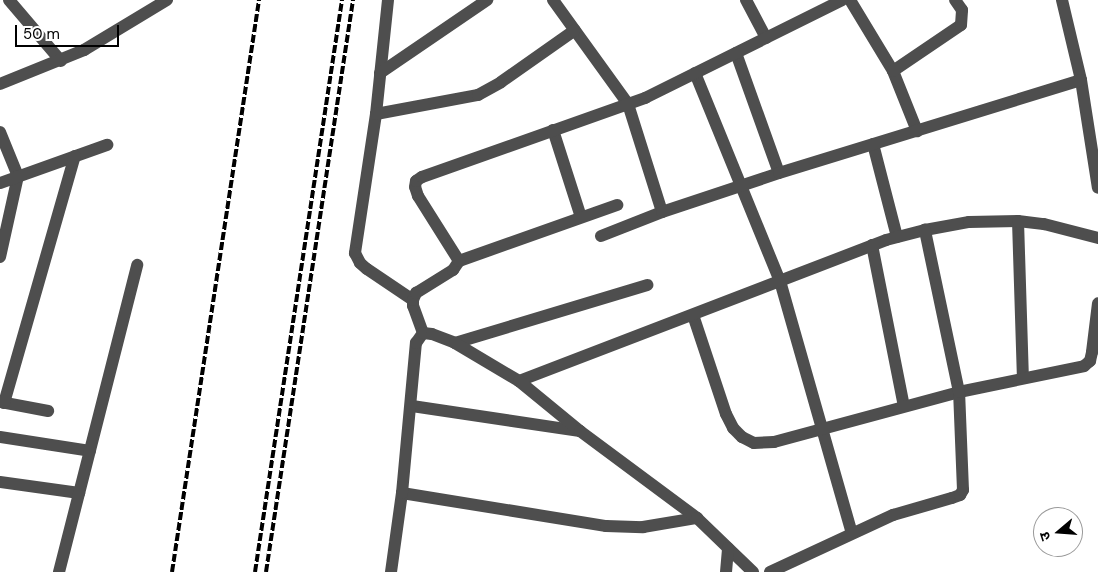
<!DOCTYPE html>
<html>
<head>
<meta charset="utf-8">
<style>
	body { margin:0 }
	#map { position:relative; width:1098px; height:572px; overflow:hidden; background:#fff; font-family:"DM Sans","Noto Sans Devanagari",sans-serif }
	div>[style] { position:absolute }
	.minor>* { height:12px; margin:-6px; padding:0 6px; transform-origin:6px; border-radius:6px; background:#4e4e4e }
	.rail>* { height:4px; margin-top:-2px; transform-origin:0; background:repeating-linear-gradient(90deg,#000 0 8px,transparent 0 10.5px) }
	span { translate:-50% -50%; white-space:nowrap; text-align:center; line-height:1.15; -webkit-text-stroke:4px #fff; paint-order:stroke }
	.north { position:absolute; left:1033px; top:507px; width:50px; height:50px; box-sizing:border-box; background:#fff; border:1px solid #999; border-radius:50%; rotate:252deg; font-size:14px; font-weight:700; line-height:20px; text-align:center; color:#000 }
	.north::after { content:''; display:block; margin:auto; width:18px; height:22px; background:#000; clip-path:polygon(50% 0,100% 100%,50% 72%,0 100%) }
	.scale { position:absolute; left:15px; top:25px; width:104px; height:22px; box-sizing:border-box; border:2px solid #000; border-top:0; padding-left:6px; font-size:15px; line-height:18px; white-space:nowrap; color:#000; -webkit-text-stroke:4px #fff; paint-order:stroke }
</style>
</head>
<body>
<div id="map">
	<div class="minor">
		<i style="left:9px;top:0;width:80px;rotate:49.6deg"></i>
		<i style="left:388px;top:0;width:115px;rotate:96deg"></i>
		<i style="left:376px;top:114px;width:141px;rotate:98.6deg"></i>
		<i style="left:355px;top:253px;width:11px;rotate:63deg"></i>
		<i style="left:360px;top:263px;width:9px;rotate:41deg"></i>
		<i style="left:367px;top:269px;width:55px;rotate:34deg"></i>
		<i style="left:553px;top:0;width:128px;rotate:54.2deg"></i>
		<i style="left:628px;top:104px;width:113px;rotate:72.5deg"></i>
		<i style="left:746px;top:0;width:43px;rotate:62.2deg"></i>
		<i style="left:850px;top:0;width:83px;rotate:58.8deg"></i>
		<i style="left:893px;top:71px;width:65px;rotate:68.2deg"></i>
		<i style="left:1062px;top:0;width:82px;rotate:76.6deg"></i>
		<i style="left:1081px;top:80px;width:109px;rotate:81.1deg"></i>
		<i style="left:736px;top:53px;width:127px;rotate:70.3deg"></i>
		<i style="left:893px;top:71px;width:82px;rotate:-34.1deg"></i>
		<i style="left:961px;top:25px;width:15px;rotate:-86deg"></i>
		<i style="left:962px;top:10px;width:12px;rotate:-125deg"></i>
		<i style="left:380px;top:73px;width:130px;rotate:-34.3deg"></i>
		<i style="left:695px;top:73px;width:225px;rotate:67.8deg"></i>
		<i style="left:780px;top:281px;width:262px;rotate:74.1deg"></i>
		<i style="left:0;top:84px;width:91px;rotate:-22deg"></i>
		<i style="left:84px;top:50px;width:97px;rotate:-31.1deg"></i>
		<i style="left:376px;top:114px;width:104px;rotate:-10.6deg"></i>
		<i style="left:478px;top:95px;width:26px;rotate:-29deg"></i>
		<i style="left:501px;top:82px;width:90px;rotate:-35.1deg"></i>
		<i style="left:553px;top:130px;width:91px;rotate:72.2deg"></i>
		<i style="left:0;top:132px;width:48px;rotate:67.8deg"></i>
		<i style="left:18px;top:176px;width:83px;rotate:102.5deg"></i>
		<i style="left:873px;top:144px;width:96px;rotate:75.5deg"></i>
		<i style="left:0;top:183px;width:114px;rotate:-19.6deg"></i>
		<i style="left:1018px;top:221px;width:157px;rotate:88.2deg"></i>
		<i style="left:601px;top:236px;width:66px;rotate:-21.5deg"></i>
		<i style="left:662px;top:212px;width:123px;rotate:-18.4deg"></i>
		<i style="left:779px;top:173px;width:316px;rotate:-17.1deg"></i>
		<i style="left:872px;top:245px;width:164px;rotate:78.8deg"></i>
		<i style="left:459px;top:261px;width:168px;rotate:-19.5deg"></i>
		<i style="left:693px;top:315px;width:104px;rotate:71.6deg"></i>
		<i style="left:726px;top:414px;width:16px;rotate:63deg"></i>
		<i style="left:733px;top:428px;width:13px;rotate:45deg"></i>
		<i style="left:742px;top:437px;width:13px;rotate:27deg"></i>
		<i style="left:754px;top:443px;width:20px;rotate:-3deg"></i>
		<i style="left:774px;top:442px;width:192px;rotate:-15.1deg"></i>
		<i style="left:959px;top:392px;width:128px;rotate:-11.7deg"></i>
		<i style="left:1084px;top:366px;width:8px;rotate:-40deg"></i>
		<i style="left:1090px;top:361px;width:9px;rotate:-77deg"></i>
		<i style="left:1092px;top:352px;width:49px;rotate:-83deg"></i>
		<i style="left:423px;top:333px;width:29px;rotate:-110deg"></i>
		<i style="left:413px;top:306px;width:6px;rotate:-90deg"></i>
		<i style="left:413px;top:300px;width:8px;rotate:-67deg"></i>
		<i style="left:416px;top:293px;width:44px;rotate:-31.9deg"></i>
		<i style="left:453px;top:270px;width:11px;rotate:-56deg"></i>
		<i style="left:459px;top:261px;width:77px;rotate:-122.2deg"></i>
		<i style="left:418px;top:196px;width:9px;rotate:-108deg"></i>
		<i style="left:415px;top:187px;width:6px;rotate:-81deg"></i>
		<i style="left:416px;top:181px;width:7px;rotate:-34deg"></i>
		<i style="left:422px;top:177px;width:237px;rotate:-19.5deg"></i>
		<i style="left:645px;top:98px;width:220px;rotate:-26.4deg"></i>
		<i style="left:455px;top:343px;width:201px;rotate:-16.8deg"></i>
		<i style="left:519px;top:381px;width:393px;rotate:-21deg"></i>
		<i style="left:886px;top:240px;width:40px;rotate:-14.4deg"></i>
		<i style="left:925px;top:230px;width:45px;rotate:-10.3deg"></i>
		<i style="left:969px;top:222px;width:49px;rotate:-1.2deg"></i>
		<i style="left:1018px;top:221px;width:26px;rotate:7deg"></i>
		<i style="left:1044px;top:224px;width:56px;rotate:14.5deg"></i>
		<i style="left:0;top:402px;width:49px;rotate:10.6deg"></i>
		<i style="left:4px;top:403px;width:257px;rotate:-74deg"></i>
		<i style="left:412px;top:406px;width:170px;rotate:8.5deg"></i>
		<i style="left:0;top:437px;width:91px;rotate:8.8deg"></i>
		<i style="left:0;top:482px;width:80px;rotate:7.9deg"></i>
		<i style="left:402px;top:493px;width:207px;rotate:9.2deg"></i>
		<i style="left:606px;top:526px;width:37px;rotate:2deg"></i>
		<i style="left:643px;top:527px;width:55px;rotate:-9.5deg"></i>
		<i style="left:59px;top:572px;width:317px;rotate:-75.7deg"></i>
		<i style="left:391px;top:572px;width:80px;rotate:-82.1deg"></i>
		<i style="left:402px;top:493px;width:151px;rotate:-84.7deg"></i>
		<i style="left:416px;top:343px;width:12px;rotate:-55deg"></i>
		<i style="left:423px;top:333px;width:9px;rotate:6deg"></i>
		<i style="left:432px;top:334px;width:25px;rotate:21deg"></i>
		<i style="left:455px;top:343px;width:74px;rotate:30.7deg"></i>
		<i style="left:519px;top:381px;width:79px;rotate:39.3deg"></i>
		<i style="left:580px;top:431px;width:146px;rotate:36.6deg"></i>
		<i style="left:697px;top:518px;width:78px;rotate:44deg"></i>
		<i style="left:726px;top:572px;width:24px;rotate:-85deg"></i>
		<i style="left:770px;top:572px;width:136px;rotate:-24.9deg"></i>
		<i style="left:893px;top:515px;width:61px;rotate:-16.1deg"></i>
		<i style="left:952px;top:498px;width:9px;rotate:-21deg"></i>
		<i style="left:960px;top:495px;width:6px;rotate:-59deg"></i>
		<i style="left:963px;top:490px;width:98px;rotate:-92.3deg"></i>
		<i style="left:959px;top:392px;width:166px;rotate:-101.9deg"></i>
	</div>
	<div class="rail">
		<i style="left:172px;top:572px;width:579px;rotate:-81.35deg"></i>
		<i style="left:255px;top:572px;width:579px;rotate:-81.35deg"></i>
		<i style="left:266px;top:572px;width:579px;rotate:-81.35deg"></i>
	</div>
	<div class="north">उ</div>
	<div class="scale">50 m</div>
</div>
</body>
</html>
